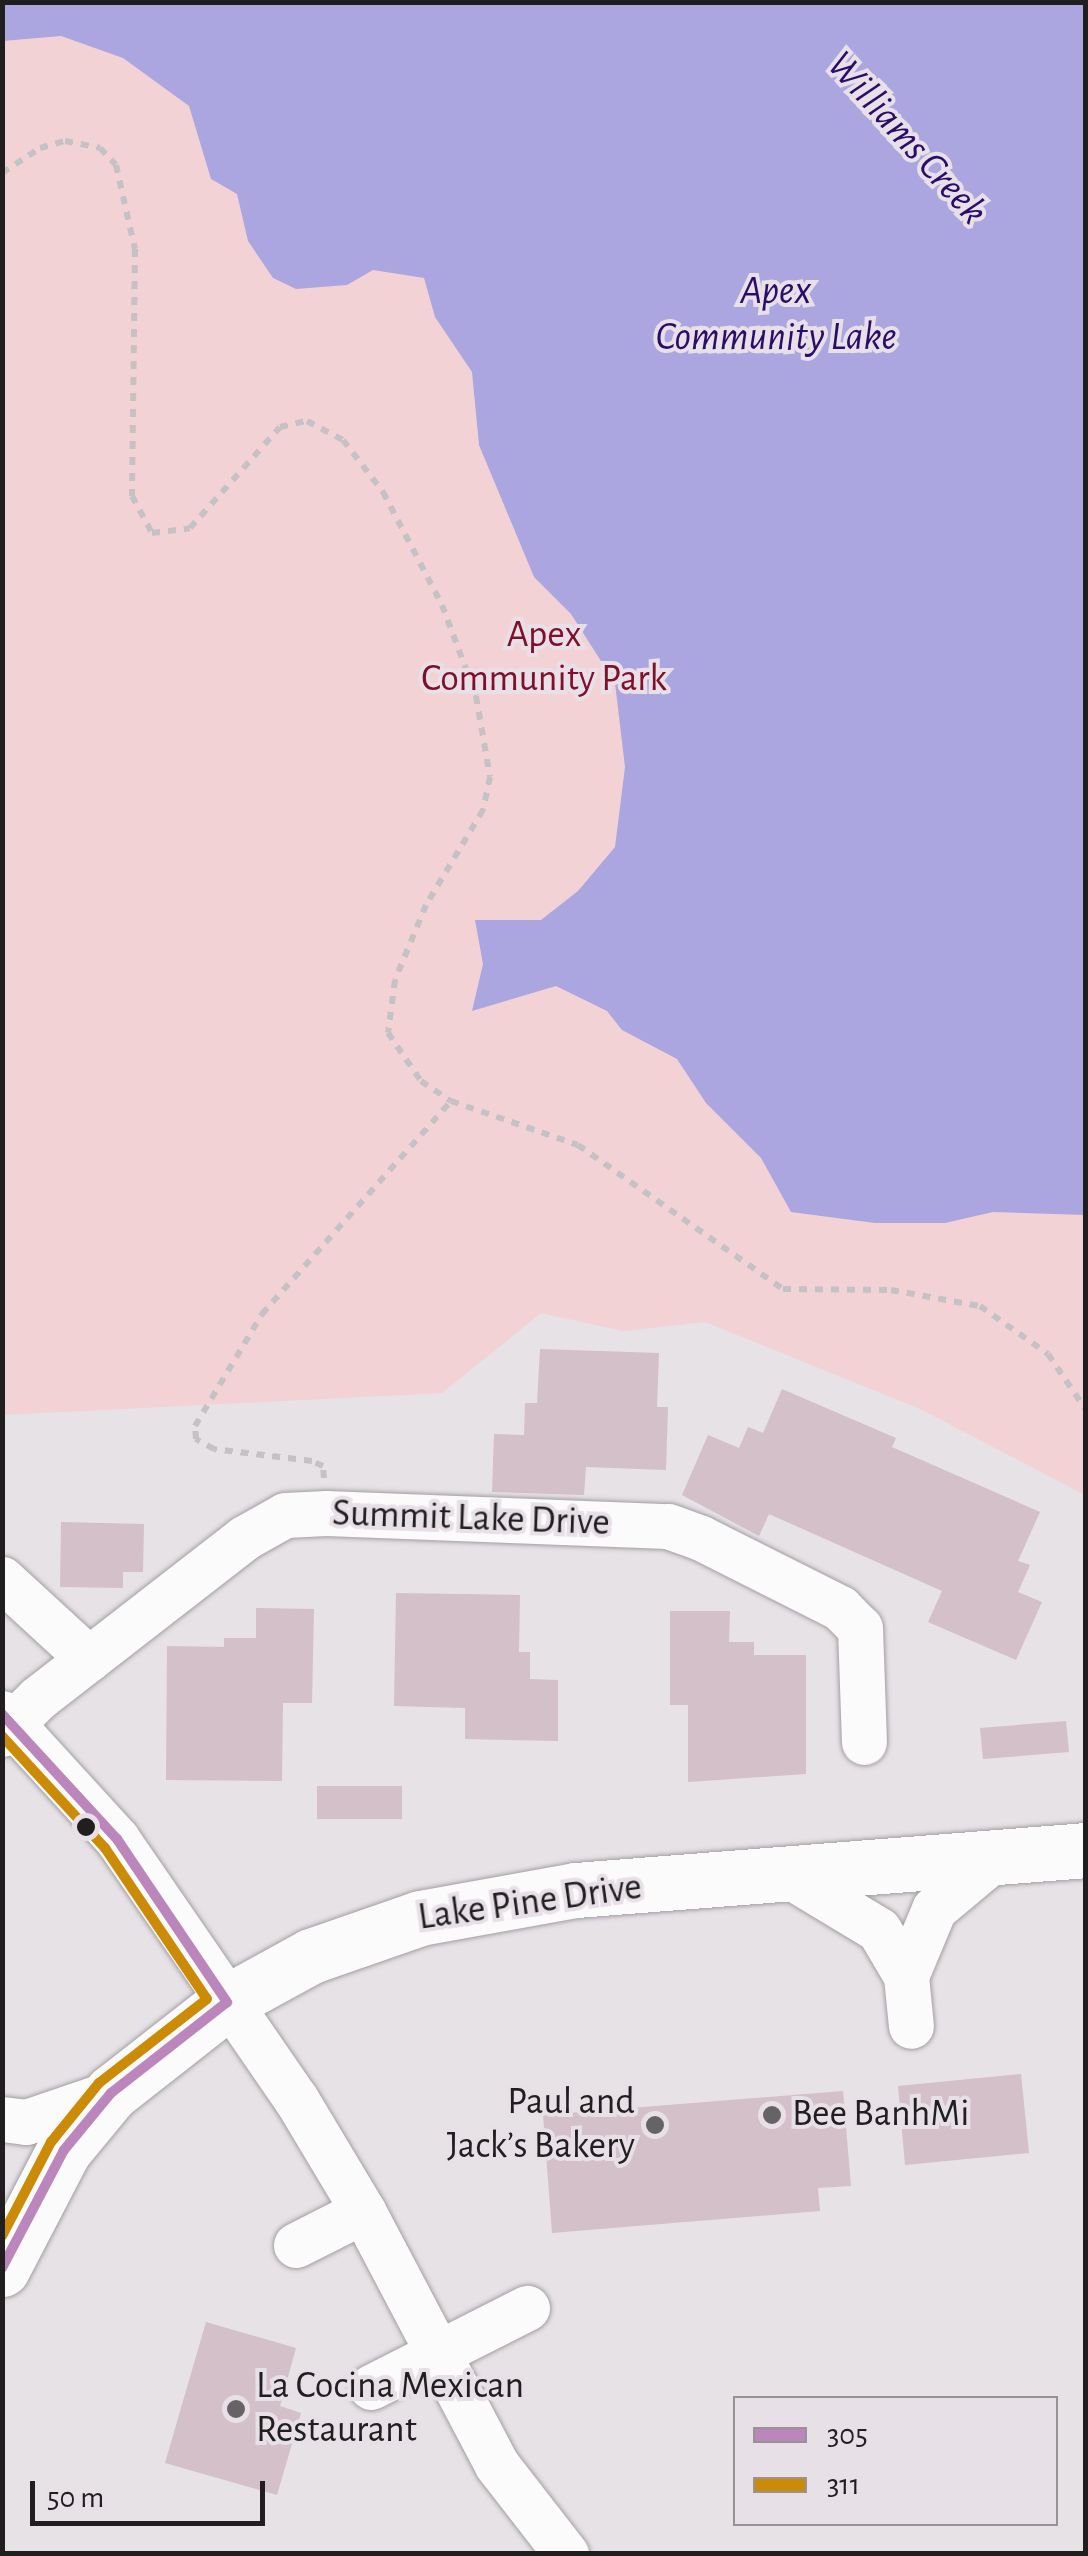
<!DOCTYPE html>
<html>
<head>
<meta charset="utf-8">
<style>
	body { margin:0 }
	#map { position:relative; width:1088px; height:2556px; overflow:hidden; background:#e6e2e6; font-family:"Alegreya Sans",sans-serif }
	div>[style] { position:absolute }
	.green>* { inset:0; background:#f2d2d5 }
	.water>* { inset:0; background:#aba6df }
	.building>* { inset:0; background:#d3c0c9 }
	.path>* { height:6px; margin-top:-3px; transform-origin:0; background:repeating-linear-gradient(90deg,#c4c2c4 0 8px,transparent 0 16px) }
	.roads { filter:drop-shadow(0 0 2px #a29fa2) drop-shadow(0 0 2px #a29fa2) }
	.minor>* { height:45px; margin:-22.5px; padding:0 22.5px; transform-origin:22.5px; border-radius:22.5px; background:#fbfbfb }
	.major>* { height:55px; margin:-27.5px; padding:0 27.5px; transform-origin:27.5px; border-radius:27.5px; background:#fbfbfb }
	.bus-1>* { height:10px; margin:-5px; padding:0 5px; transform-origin:5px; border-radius:5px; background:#bb86bc }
	.bus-2>* { height:10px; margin:-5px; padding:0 5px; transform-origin:5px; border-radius:5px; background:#cc8b06 }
	.dots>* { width:28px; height:28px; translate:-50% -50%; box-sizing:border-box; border:5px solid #e8e0e7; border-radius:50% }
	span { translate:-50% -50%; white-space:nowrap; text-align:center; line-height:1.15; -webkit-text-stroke:8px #e8e0e7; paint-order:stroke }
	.park-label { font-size:38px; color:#830e2b }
	.street-label { font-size:38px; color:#211e20 }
	.poi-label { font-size:38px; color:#211e20 }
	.right { translate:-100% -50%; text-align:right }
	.left { translate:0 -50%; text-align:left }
	.water-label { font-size:40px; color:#2a0c6c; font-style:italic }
	.frame { position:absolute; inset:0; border:5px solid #211e20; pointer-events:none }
	.legend { position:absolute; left:733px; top:2396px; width:325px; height:130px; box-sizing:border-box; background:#e8e0e7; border:2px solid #989297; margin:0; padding:12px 18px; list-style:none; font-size:30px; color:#211e20 }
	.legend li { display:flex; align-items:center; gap:20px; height:50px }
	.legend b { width:50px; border:2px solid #989297 }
	.scale { position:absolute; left:30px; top:2481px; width:235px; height:45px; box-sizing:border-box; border:5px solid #211e20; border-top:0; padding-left:12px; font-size:30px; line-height:35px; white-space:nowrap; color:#211e20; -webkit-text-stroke:8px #e8e0e7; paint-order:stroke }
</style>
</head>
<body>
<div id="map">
	<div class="green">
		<i style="clip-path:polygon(3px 3px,1085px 3px,1085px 1495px,920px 1409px,705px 1322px,623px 1331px,541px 1313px,442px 1393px,3px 1415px)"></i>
	</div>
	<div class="water">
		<i style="clip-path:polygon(3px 2px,1085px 3px,1085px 1215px,993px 1212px,945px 1223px,875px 1223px,791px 1212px,761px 1158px,706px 1103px,677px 1059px,622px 1030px,607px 1011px,556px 986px,472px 1011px,483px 964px,475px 920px,541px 920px,578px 891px,615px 847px,625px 767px,615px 683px,571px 614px,534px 577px,479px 445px,472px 372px,435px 317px,424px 278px,373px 270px,347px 285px,296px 289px,273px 278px,248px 241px,237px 194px,211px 179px,189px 106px,123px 58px,61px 36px,3px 41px)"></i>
	</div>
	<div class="building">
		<i style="clip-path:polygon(540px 1349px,659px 1353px,657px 1407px,668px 1407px,666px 1470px,586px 1467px,584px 1495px,492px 1492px,494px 1434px,524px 1435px,525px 1403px,537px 1403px)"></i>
		<i style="clip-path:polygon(782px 1389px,896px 1438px,892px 1447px,1040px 1512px,1018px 1561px,1030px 1565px,1018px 1592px,1042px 1602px,1016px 1660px,928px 1622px,942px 1591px,769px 1514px,759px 1536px,682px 1495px,708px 1435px,739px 1448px,748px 1427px,763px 1433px)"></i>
		<i style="clip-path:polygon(61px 1522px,144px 1524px,143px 1572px,123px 1572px,123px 1588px,60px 1587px)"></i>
		<i style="clip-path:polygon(396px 1593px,520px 1595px,519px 1652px,530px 1652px,530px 1679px,558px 1680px,558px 1741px,465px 1739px,465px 1708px,394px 1706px)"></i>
		<i style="clip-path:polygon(256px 1608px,314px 1609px,312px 1703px,283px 1703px,282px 1781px,166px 1780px,167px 1646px,224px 1647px,224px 1638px,256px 1638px)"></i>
		<i style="clip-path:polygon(670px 1611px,730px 1611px,729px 1642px,754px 1642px,754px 1655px,806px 1655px,806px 1774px,688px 1782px,688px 1705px,670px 1705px)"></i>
		<i style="clip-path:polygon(1066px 1721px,1069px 1752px,983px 1759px,980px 1728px)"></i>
		<i style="clip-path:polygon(317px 1786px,402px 1786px,402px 1819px,317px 1819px)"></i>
		<i style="clip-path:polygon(1021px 2074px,1029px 2153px,905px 2165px,898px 2086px)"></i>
		<i style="clip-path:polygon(843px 2091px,851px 2186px,818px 2188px,820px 2211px,552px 2233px,543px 2115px)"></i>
		<i style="clip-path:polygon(206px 2322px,296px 2348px,280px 2406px,301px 2413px,277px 2495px,165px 2463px)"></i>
	</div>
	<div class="path">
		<i style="left:2px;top:173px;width:45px;rotate:-33.3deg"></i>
		<i style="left:40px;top:148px;width:26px;rotate:-16deg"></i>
		<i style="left:65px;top:141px;width:36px;rotate:11deg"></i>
		<i style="left:100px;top:148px;width:23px;rotate:47deg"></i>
		<i style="left:116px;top:165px;width:86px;rotate:77.3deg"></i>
		<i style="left:135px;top:249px;width:247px;rotate:90.7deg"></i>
		<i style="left:132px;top:496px;width:42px;rotate:61.6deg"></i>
		<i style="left:152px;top:533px;width:38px;rotate:-7deg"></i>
		<i style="left:190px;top:528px;width:135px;rotate:-48.3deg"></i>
		<i style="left:280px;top:427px;width:28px;rotate:-13deg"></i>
		<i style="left:307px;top:421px;width:41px;rotate:27.8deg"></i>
		<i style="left:343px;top:440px;width:66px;rotate:52.4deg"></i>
		<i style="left:383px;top:492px;width:127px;rotate:62.4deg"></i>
		<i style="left:442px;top:605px;width:97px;rotate:69.5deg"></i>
		<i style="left:476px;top:696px;width:82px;rotate:80.2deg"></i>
		<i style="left:490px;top:777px;width:34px;rotate:102deg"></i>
		<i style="left:483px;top:810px;width:111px;rotate:121deg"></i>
		<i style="left:426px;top:905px;width:81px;rotate:112.5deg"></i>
		<i style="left:395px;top:980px;width:53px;rotate:97.5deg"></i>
		<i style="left:388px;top:1033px;width:58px;rotate:55.5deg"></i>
		<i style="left:421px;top:1081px;width:36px;rotate:34deg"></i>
		<i style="left:451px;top:1101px;width:134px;rotate:19.1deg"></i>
		<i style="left:578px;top:1145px;width:251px;rotate:35.1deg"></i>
		<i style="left:783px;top:1289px;width:108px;rotate:0.5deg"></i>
		<i style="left:891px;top:1290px;width:90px;rotate:10.2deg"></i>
		<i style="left:980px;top:1306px;width:83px;rotate:35.2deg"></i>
		<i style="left:1048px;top:1354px;width:68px;rotate:55.8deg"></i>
		<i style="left:324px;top:1478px;width:12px;rotate:-95deg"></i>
		<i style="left:323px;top:1466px;width:12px;rotate:-156deg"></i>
		<i style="left:312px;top:1461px;width:99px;rotate:-173deg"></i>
		<i style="left:214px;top:1449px;width:21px;rotate:-151deg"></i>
		<i style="left:196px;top:1439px;width:13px;rotate:-94deg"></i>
		<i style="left:195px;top:1426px;width:131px;rotate:-59.1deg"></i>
		<i style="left:262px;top:1314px;width:285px;rotate:-48.4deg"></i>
	</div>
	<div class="roads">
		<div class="minor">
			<i style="left:2px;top:1579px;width:118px;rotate:42.6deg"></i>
			<i style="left:2px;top:1713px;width:171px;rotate:47.6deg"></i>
			<i style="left:117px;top:1839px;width:316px;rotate:55.5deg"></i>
			<i style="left:296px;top:2099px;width:131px;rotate:59.1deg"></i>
			<i style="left:363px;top:2211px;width:287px;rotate:62.2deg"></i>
			<i style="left:497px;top:2465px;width:113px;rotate:52.2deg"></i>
			<i style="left:2px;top:1734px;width:51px;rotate:-45deg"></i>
			<i style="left:38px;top:1698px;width:261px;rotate:-37.8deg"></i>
			<i style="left:244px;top:1538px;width:47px;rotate:-29.3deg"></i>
			<i style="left:285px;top:1515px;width:41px;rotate:-2.8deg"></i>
			<i style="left:326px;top:1513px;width:342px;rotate:2.2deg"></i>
			<i style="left:668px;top:1526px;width:35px;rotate:20deg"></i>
			<i style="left:701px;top:1538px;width:156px;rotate:26.7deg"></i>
			<i style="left:840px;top:1608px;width:28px;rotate:45deg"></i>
			<i style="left:860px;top:1628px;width:114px;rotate:88deg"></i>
			<i style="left:788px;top:1875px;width:106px;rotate:31.1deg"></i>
			<i style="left:879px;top:1930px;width:53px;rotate:59.6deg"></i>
			<i style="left:906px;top:1976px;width:50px;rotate:84.3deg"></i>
			<i style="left:906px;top:1976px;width:73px;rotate:-67.3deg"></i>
			<i style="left:934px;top:1909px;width:80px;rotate:-39.9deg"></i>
			<i style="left:2px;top:2119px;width:24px;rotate:7deg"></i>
			<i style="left:26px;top:2122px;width:90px;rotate:-18.8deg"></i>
			<i style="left:296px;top:2245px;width:75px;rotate:-26.9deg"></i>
			<i style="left:371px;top:2387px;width:175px;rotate:-26.9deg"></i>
		</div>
		<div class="major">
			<i style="left:2px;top:2269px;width:134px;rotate:-62.5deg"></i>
			<i style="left:64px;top:2150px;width:74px;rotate:-50.5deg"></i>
			<i style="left:111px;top:2093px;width:147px;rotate:-38.1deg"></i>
			<i style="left:227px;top:2002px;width:96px;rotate:-28.7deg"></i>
			<i style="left:311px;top:1956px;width:115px;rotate:-19.2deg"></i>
			<i style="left:420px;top:1918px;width:158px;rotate:-10.2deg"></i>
			<i style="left:576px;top:1890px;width:512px;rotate:-4.48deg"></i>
		</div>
	</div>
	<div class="bus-1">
		<i style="left:2px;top:1714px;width:170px;rotate:47.4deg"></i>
		<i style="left:117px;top:1839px;width:197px;rotate:56deg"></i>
		<i style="left:2px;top:2268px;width:133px;rotate:-62.3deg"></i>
		<i style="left:64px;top:2150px;width:74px;rotate:-50.5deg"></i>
		<i style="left:111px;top:2093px;width:147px;rotate:-38.1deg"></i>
	</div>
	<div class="bus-2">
		<i style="left:2px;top:1736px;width:152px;rotate:47.4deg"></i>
		<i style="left:105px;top:1848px;width:182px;rotate:56deg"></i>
		<i style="left:207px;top:1999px;width:137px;rotate:142.1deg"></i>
		<i style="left:99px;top:2083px;width:76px;rotate:129.1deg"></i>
		<i style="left:51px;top:2142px;width:106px;rotate:117.5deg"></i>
	</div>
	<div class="dots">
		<i style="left:86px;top:1827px;background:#211e20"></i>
		<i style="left:772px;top:2115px;background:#666365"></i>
		<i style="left:655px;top:2125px;background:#666365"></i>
		<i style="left:236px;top:2409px;background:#666365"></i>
	</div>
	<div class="park-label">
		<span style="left:544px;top:658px">Apex<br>Community Park</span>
	</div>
	<div class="street-label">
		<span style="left:471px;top:1519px;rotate:2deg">Summit Lake Drive</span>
		<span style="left:530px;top:1903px;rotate:-8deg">Lake Pine Drive</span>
	</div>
	<div class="poi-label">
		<span class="right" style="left:635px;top:2125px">Paul and<br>Jack’s Bakery</span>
		<span class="left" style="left:792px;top:2115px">Bee BanhMi</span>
		<span class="left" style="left:256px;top:2409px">La Cocina Mexican<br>Restaurant</span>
	</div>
	<div class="water-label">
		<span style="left:907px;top:138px;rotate:48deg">Williams Creek</span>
		<span style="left:776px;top:314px">Apex<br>Community Lake</span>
	</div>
	<div class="frame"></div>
	<ul class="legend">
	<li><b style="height:12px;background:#bb86bc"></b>305</li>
	<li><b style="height:12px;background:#cc8b06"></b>311</li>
	</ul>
	<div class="scale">50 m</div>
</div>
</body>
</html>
